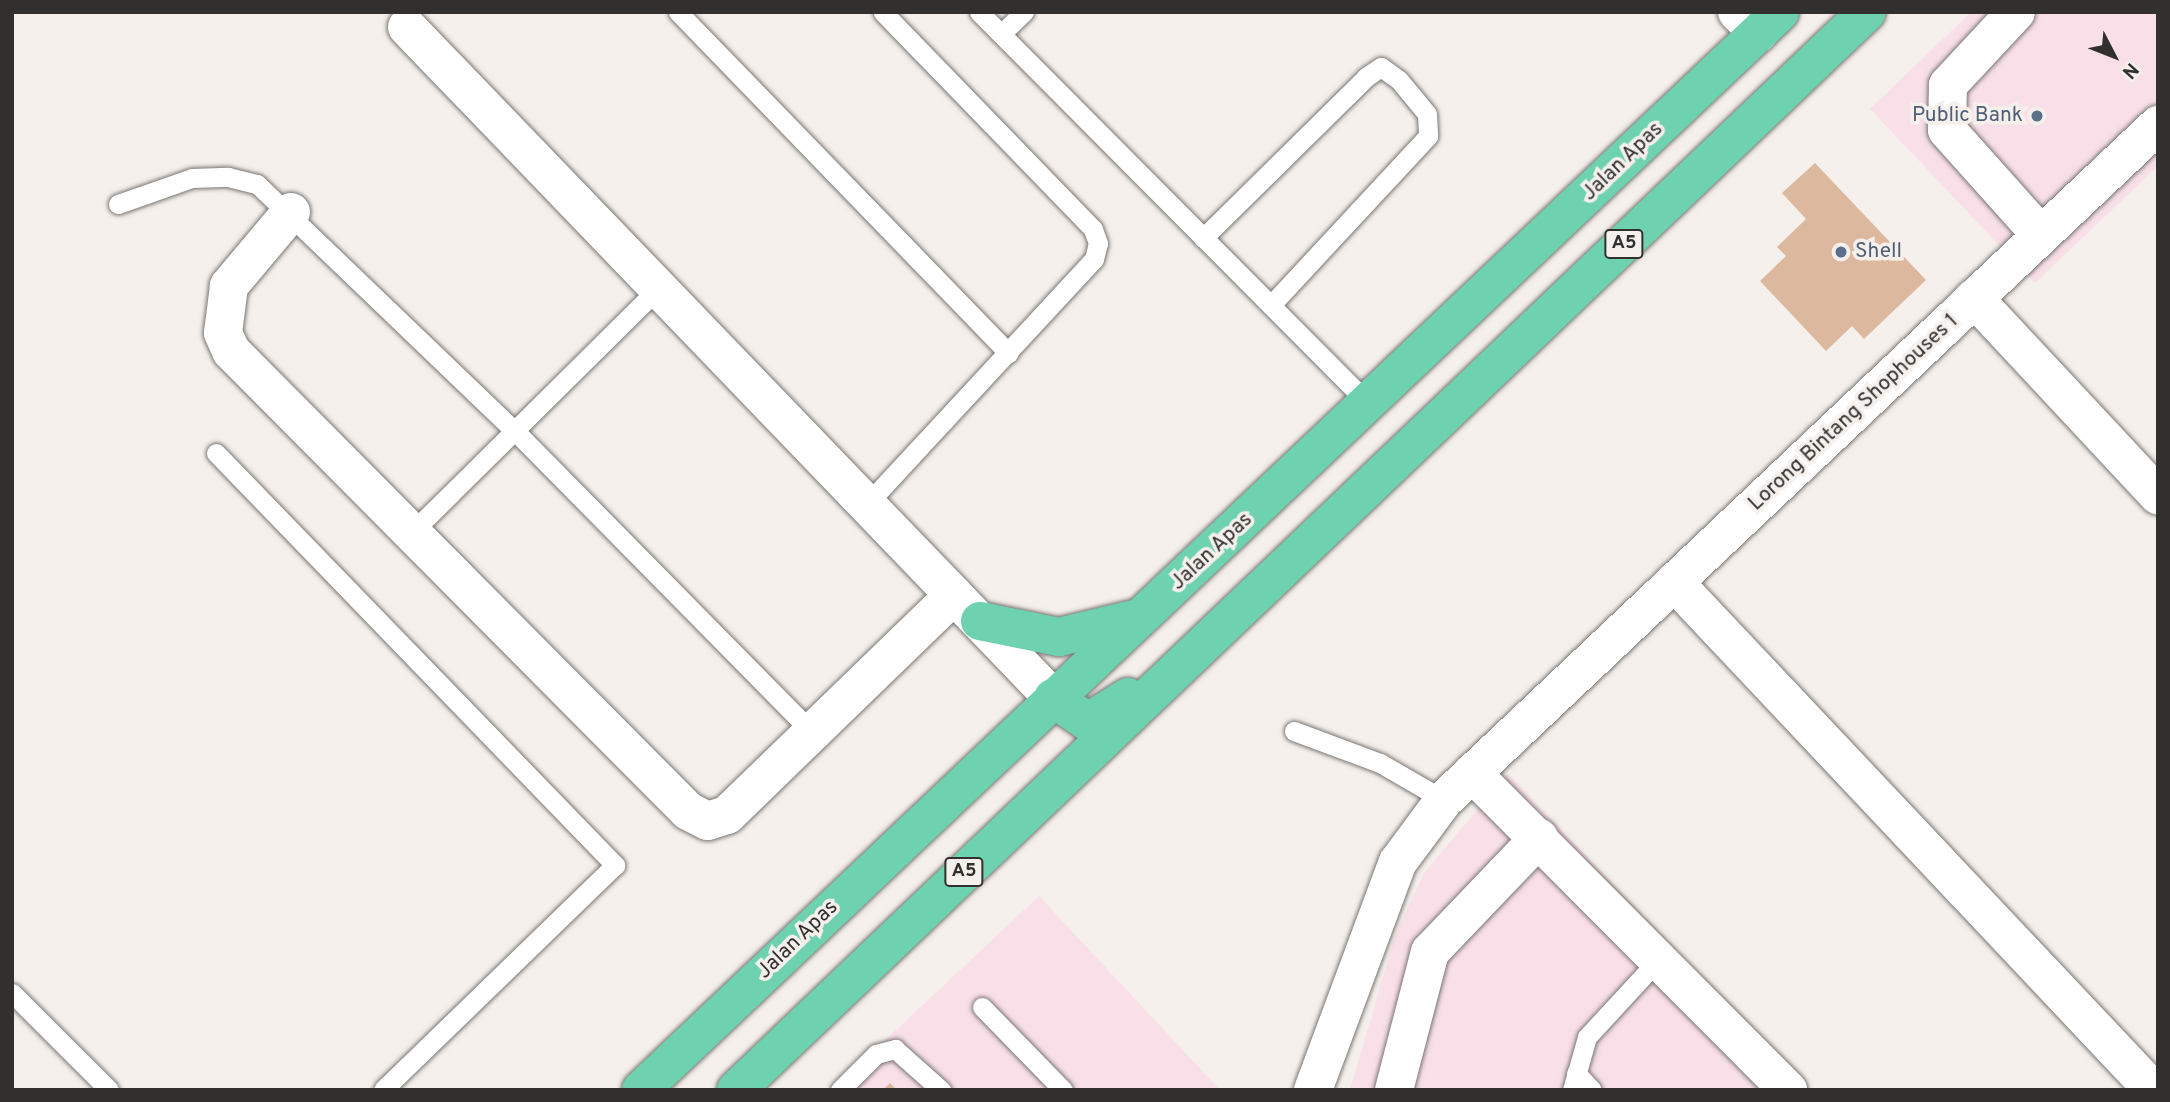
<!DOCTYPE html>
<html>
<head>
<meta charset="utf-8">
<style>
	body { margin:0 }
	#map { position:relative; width:2170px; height:1102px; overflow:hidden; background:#f5f0ec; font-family:Overpass,sans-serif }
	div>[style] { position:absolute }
	.commercial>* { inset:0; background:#f8dfe8 }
	.building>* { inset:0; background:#dcb99e }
	.roads { filter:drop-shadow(0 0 2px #7a7672) drop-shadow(0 0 2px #7a7672) }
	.service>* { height:19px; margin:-9.5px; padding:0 9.5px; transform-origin:9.5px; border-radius:9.5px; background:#fff }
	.minor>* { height:38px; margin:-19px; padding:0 19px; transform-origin:19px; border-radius:19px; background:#fff }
	.trunk>* { height:38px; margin:-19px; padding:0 19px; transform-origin:19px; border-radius:19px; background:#6ed2b0 }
	.dots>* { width:19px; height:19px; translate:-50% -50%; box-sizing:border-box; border:4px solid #f5f0ec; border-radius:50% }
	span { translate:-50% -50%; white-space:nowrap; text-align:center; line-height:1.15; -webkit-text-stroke:7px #f5f0ec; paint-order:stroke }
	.shield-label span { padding:2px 5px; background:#f5f0ec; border:2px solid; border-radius:5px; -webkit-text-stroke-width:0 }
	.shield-label { font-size:19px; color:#31302e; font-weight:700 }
	.service-label { font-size:21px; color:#4e5e75 }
	.right { translate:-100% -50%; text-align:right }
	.left { translate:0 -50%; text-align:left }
	.street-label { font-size:21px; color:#31302e }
	.frame { position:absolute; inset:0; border:14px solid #31302e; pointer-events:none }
	.north { position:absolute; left:2079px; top:21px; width:70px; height:70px; -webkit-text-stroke:5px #f5f0ec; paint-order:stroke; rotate:132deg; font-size:19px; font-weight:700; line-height:28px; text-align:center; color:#31302e }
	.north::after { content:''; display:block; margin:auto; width:24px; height:32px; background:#31302e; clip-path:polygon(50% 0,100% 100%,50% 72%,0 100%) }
</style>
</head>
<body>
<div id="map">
	<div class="commercial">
		<i style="clip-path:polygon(1971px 12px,2158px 12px,2158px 166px,2035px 283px,1870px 109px)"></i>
		<i style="clip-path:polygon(1508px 774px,1810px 1090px,1350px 1090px,1395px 936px,1424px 873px)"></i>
		<i style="clip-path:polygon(1039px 896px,1220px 1090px,832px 1090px)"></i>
	</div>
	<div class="building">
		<i style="clip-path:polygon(1815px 163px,1926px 280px,1864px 339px,1852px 326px,1826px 351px,1760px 281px,1786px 256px,1777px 247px,1806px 219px,1782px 193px)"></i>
		<i style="clip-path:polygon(890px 1083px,897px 1090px,883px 1090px)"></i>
	</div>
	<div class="roads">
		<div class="service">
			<i style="left:678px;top:12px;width:475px;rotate:45.9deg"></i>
			<i style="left:979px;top:12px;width:553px;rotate:45.15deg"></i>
			<i style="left:1001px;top:34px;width:32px;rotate:-44deg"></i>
			<i style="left:118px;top:204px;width:78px;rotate:-19.4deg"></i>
			<i style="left:192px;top:178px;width:36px;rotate:-2deg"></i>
			<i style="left:228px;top:177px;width:30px;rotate:14deg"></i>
			<i style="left:257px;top:184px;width:357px;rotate:43.8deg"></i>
			<i style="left:515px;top:431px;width:421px;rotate:45.4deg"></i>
			<i style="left:1203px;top:238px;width:229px;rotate:-44.6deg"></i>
			<i style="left:1366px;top:77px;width:18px;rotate:-34deg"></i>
			<i style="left:1381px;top:67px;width:22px;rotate:36deg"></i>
			<i style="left:1399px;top:80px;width:44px;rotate:50.5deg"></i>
			<i style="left:1427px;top:114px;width:22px;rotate:87deg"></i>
			<i style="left:1428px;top:136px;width:231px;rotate:132.9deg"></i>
			<i style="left:216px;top:453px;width:574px;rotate:45.92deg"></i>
			<i style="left:615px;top:865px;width:323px;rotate:135.9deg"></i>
			<i style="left:867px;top:504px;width:334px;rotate:-47.2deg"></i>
			<i style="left:1094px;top:259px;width:16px;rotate:-76deg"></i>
			<i style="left:1098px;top:243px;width:15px;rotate:-110deg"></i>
			<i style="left:1093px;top:229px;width:302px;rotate:-134.1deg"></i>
			<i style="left:409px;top:535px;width:351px;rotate:-44.7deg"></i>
			<i style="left:1294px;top:731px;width:92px;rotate:20.4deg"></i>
			<i style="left:1380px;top:763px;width:74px;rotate:30deg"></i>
			<i style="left:12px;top:993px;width:137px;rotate:45deg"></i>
			<i style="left:982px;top:1007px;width:116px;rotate:45.7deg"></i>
			<i style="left:1576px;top:1073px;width:23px;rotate:47deg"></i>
			<i style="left:840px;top:1090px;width:51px;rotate:-45deg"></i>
			<i style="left:876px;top:1054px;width:20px;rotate:-15deg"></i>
			<i style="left:895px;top:1049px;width:62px;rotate:41.7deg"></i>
			<i style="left:1572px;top:1090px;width:55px;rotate:-74.2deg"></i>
			<i style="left:1587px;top:1037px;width:108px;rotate:-47.3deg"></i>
		</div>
		<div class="minor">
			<i style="left:1737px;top:12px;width:30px;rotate:45deg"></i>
			<i style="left:2016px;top:12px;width:100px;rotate:133deg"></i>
			<i style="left:1948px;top:85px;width:45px;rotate:91.3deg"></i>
			<i style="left:1947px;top:130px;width:141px;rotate:48.2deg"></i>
			<i style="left:407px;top:27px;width:931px;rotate:46.09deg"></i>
			<i style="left:291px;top:212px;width:97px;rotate:130deg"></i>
			<i style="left:229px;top:286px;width:47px;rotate:97.3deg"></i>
			<i style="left:223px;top:333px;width:20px;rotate:66deg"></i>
			<i style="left:231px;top:351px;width:648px;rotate:45.19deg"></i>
			<i style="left:688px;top:811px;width:22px;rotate:27deg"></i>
			<i style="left:708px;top:821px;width:20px;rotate:-18deg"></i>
			<i style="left:727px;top:815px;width:316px;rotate:-44.1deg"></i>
			<i style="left:1974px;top:298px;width:270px;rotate:47deg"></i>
			<i style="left:1674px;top:582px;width:698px;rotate:46.68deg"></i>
			<i style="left:1472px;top:773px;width:448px;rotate:45.1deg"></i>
			<i style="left:1313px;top:1090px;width:243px;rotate:-69.6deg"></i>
			<i style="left:1398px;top:862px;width:77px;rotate:-53.4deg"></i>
			<i style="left:1444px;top:800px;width:983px;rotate:-43.39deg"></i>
			<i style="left:1394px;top:1090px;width:143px;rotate:-75.4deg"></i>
			<i style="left:1430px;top:952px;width:158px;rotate:-46.3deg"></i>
		</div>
		<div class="trunk">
			<i style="left:980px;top:621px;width:81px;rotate:11.4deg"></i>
			<i style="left:1059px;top:637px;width:77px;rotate:-13.5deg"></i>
			<i style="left:1053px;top:698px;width:42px;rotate:34.4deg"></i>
			<i style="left:1088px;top:722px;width:47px;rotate:-32deg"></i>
			<i style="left:641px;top:1090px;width:1568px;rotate:-43.42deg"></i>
			<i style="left:736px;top:1090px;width:1562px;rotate:-43.63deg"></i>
		</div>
	</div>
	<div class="dots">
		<i style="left:2037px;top:116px;background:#5c6f8a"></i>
		<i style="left:1841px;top:252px;background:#5c6f8a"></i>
	</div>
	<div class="shield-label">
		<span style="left:1624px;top:244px">A5</span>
		<span style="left:964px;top:872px">A5</span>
	</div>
	<div class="service-label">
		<span class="right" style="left:2023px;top:116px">Public Bank</span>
		<span class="left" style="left:1855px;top:252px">Shell</span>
	</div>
	<div class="street-label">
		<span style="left:1623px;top:162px;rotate:-44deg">Jalan Apas</span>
		<span style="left:1854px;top:413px;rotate:-43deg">Lorong Bintang Shophouses 1</span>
		<span style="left:1212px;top:552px;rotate:-43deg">Jalan Apas</span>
		<span style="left:798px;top:940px;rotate:-44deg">Jalan Apas</span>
	</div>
	<div class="frame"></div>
	<div class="north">N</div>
</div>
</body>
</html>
